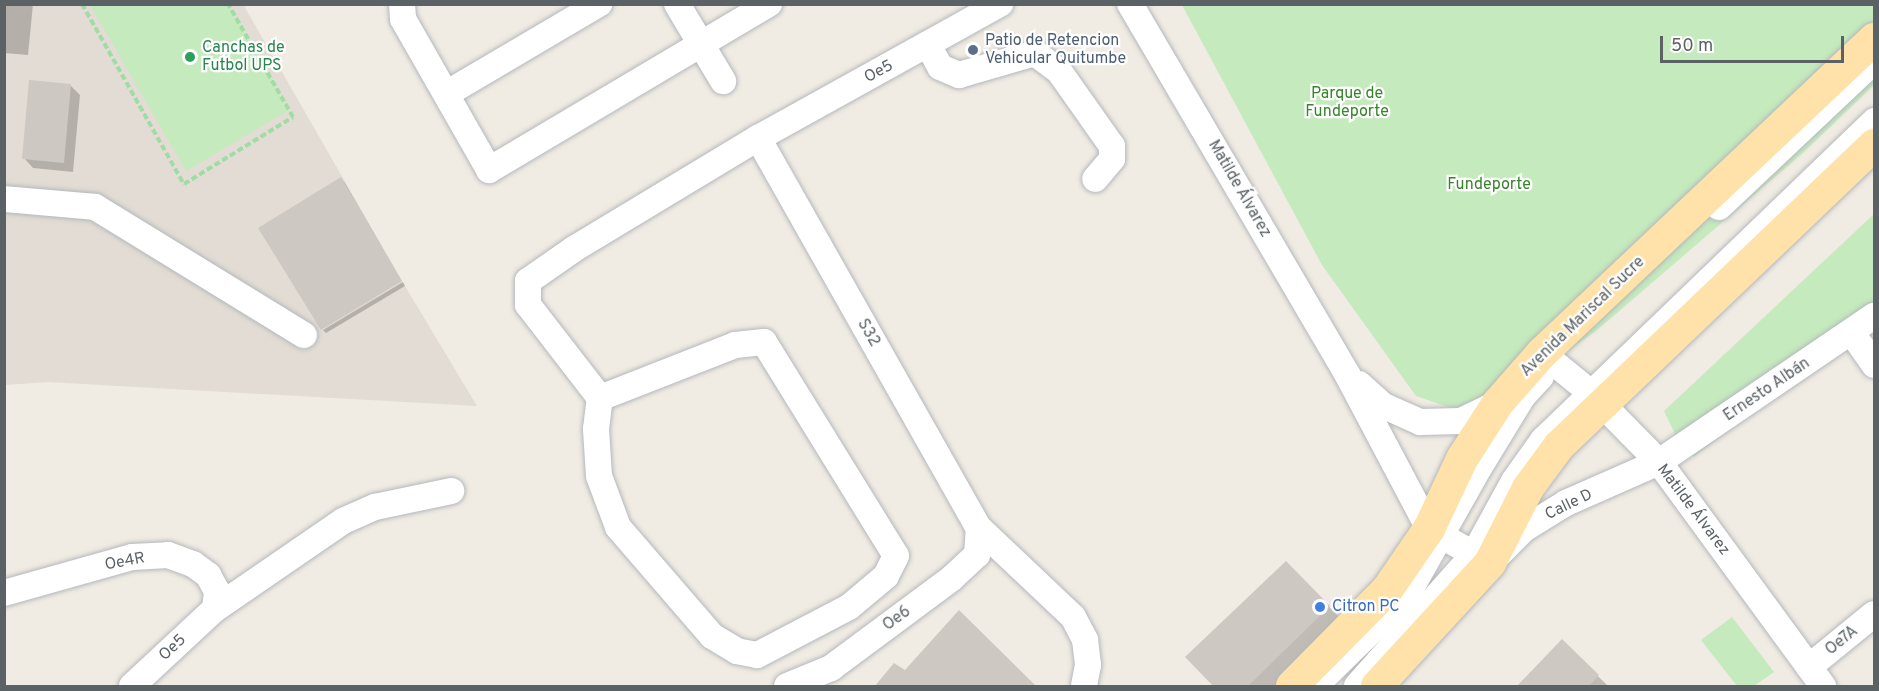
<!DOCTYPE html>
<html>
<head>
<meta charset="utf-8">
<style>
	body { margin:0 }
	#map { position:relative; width:1879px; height:691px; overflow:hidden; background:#f0ebe3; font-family:Overpass,sans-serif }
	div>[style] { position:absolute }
	.education>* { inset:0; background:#e2dcd4 }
	.green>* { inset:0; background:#c5eabd }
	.shadow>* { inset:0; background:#0003 }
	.building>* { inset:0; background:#cdc8c2 }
	.path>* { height:4px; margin-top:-2px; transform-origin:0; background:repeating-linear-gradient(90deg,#9fdda5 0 6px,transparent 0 9px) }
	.roads { filter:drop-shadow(0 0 2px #b4b8bc) drop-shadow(0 0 2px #b4b8bc) }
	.minor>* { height:26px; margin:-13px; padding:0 13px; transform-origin:13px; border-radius:13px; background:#fff }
	.major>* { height:32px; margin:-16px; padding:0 16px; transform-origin:16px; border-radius:16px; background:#ffe2a9 }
	.dots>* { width:16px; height:16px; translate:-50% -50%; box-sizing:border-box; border:3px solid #fff; border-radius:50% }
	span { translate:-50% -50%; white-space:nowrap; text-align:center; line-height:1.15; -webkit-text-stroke:4.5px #fff; paint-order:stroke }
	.service-label { font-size:16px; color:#4e5e75 }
	.left { translate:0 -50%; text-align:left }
	.leisure-label { font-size:16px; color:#27864d }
	.street-label { font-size:16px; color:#5b6266 }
	.park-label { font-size:16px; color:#37842c }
	.shop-label { font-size:16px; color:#366cbe }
	.frame { position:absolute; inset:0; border:6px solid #5b6266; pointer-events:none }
	.scale { position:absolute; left:1660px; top:36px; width:184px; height:27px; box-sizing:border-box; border:3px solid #5b6266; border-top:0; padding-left:8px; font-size:18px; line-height:21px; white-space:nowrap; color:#5b6266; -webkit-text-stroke:4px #fff; paint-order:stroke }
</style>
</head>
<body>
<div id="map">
	<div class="education">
		<i style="clip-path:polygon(243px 4px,402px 281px,477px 406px,48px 382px,5px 385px,5px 5px)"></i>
	</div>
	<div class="green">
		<i style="clip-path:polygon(90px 5px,228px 5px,289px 110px,186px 171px)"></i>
		<i style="clip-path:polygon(1182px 5px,1874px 5px,1874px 85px,1804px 152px,1596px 331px,1510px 392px,1463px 412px,1416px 396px,1322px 265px)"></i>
		<i style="clip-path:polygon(1874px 214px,1874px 318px,1694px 457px,1681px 446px,1664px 411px)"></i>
		<i style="clip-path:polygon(1732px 617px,1774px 672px,1754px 686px,1737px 686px,1701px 640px)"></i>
	</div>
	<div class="shadow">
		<i style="clip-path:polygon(4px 4px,33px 4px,28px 55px,4px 53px)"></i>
		<i style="clip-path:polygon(70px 85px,80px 95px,73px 172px,33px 168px,24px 158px)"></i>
		<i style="clip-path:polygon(341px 178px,345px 183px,401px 280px)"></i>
		<i style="clip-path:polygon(403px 282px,405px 286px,326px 333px,323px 330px)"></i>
		<i style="clip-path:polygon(1286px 563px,1347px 625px,1283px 686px,1216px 686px)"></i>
		<i style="clip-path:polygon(1562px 641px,1608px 686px,1518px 686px)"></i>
	</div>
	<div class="building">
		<i style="clip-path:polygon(29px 80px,71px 84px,64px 163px,22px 159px)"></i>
		<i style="clip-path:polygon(341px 177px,402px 281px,321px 330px,258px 228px)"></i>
		<i style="clip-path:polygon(1286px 561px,1330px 606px,1247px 687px,1214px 687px,1185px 657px)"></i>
		<i style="clip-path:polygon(959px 610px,1037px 687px,874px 687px,894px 663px,905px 670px)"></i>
		<i style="clip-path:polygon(1562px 639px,1599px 675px,1588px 687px,1516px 687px)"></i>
	</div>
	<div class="path">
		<i style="left:82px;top:4px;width:207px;rotate:60.5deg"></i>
		<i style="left:184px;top:184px;width:128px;rotate:-31.6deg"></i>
		<i style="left:293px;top:117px;width:130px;rotate:-119.9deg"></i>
	</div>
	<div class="roads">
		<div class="minor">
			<i style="left:402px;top:4px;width:15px;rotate:86deg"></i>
			<i style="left:403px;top:19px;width:174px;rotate:60.3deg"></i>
			<i style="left:489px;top:170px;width:326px;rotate:-30.7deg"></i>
			<i style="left:677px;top:4px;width:90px;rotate:59.1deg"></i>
			<i style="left:1130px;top:4px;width:429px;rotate:59.6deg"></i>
			<i style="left:1347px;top:374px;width:175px;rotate:62.1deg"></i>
			<i style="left:1429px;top:529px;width:70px;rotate:29.1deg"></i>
			<i style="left:1490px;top:563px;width:48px;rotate:-45deg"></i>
			<i style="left:1524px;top:529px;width:49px;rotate:-31.8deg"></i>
			<i style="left:1566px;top:503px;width:102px;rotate:-23.8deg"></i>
			<i style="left:1659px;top:462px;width:260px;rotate:-34.2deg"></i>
			<i style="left:928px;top:45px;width:25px;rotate:61deg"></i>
			<i style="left:940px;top:67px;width:21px;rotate:23deg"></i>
			<i style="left:959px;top:75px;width:79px;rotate:-16.1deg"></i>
			<i style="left:1035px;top:53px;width:30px;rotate:37deg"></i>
			<i style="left:1059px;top:71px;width:92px;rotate:54.8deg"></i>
			<i style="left:1112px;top:146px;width:13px;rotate:90deg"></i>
			<i style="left:1112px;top:159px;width:26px;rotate:130deg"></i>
			<i style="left:446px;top:94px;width:178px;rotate:-30.5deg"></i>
			<i style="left:758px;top:138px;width:448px;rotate:60.5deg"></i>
			<i style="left:979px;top:528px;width:129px;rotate:43.4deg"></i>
			<i style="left:1073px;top:617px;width:26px;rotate:62deg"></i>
			<i style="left:1085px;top:640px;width:25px;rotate:83deg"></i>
			<i style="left:1088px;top:665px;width:21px;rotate:101deg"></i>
			<i style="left:4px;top:199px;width:91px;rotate:5deg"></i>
			<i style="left:95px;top:207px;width:245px;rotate:31.5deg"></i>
			<i style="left:1719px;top:207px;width:213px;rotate:-43.3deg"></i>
			<i style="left:1852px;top:333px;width:39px;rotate:55deg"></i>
			<i style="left:1542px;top:353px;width:63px;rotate:39.2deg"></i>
			<i style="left:1591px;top:393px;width:97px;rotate:45.4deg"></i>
			<i style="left:1659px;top:462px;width:278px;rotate:53.8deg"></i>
			<i style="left:1359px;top:384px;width:31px;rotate:42deg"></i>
			<i style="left:1382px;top:405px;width:42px;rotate:24.1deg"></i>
			<i style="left:1420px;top:422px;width:41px;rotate:-1.4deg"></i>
			<i style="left:1461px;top:421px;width:41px;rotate:-25.9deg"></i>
			<i style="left:600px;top:398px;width:145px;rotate:-21.4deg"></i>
			<i style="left:735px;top:345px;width:29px;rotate:-6deg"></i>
			<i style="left:764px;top:342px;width:251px;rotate:58.3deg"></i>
			<i style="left:896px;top:556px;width:22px;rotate:117deg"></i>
			<i style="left:886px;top:576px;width:48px;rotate:140deg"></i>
			<i style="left:849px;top:607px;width:104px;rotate:152.4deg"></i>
			<i style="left:757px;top:655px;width:20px;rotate:-169deg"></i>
			<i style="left:737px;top:651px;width:29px;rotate:-149deg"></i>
			<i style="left:712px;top:636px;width:144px;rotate:-130.8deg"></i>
			<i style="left:618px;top:527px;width:54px;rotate:-110.4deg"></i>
			<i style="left:599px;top:476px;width:47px;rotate:-93.7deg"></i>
			<i style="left:596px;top:429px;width:31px;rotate:-83deg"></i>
			<i style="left:600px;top:398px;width:118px;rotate:-127.7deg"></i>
			<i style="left:528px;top:305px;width:24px;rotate:-90deg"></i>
			<i style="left:528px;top:281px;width:56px;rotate:-34.8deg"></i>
			<i style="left:574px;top:249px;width:215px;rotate:-31.1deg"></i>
			<i style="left:758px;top:138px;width:277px;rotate:-29deg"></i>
			<i style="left:4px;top:593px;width:133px;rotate:-15.7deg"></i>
			<i style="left:132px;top:557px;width:36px;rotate:-3deg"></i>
			<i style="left:168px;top:555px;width:27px;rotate:20deg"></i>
			<i style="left:193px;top:564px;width:19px;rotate:36deg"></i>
			<i style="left:208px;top:575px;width:18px;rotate:61deg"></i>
			<i style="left:217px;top:591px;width:18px;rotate:96deg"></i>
			<i style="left:1809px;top:667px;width:84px;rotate:-39.2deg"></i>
			<i style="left:132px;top:686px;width:113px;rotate:-42.9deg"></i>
			<i style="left:215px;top:609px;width:155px;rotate:-34.5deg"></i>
			<i style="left:343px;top:521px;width:35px;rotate:-24deg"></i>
			<i style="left:375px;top:507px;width:78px;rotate:-11.9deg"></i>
			<i style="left:787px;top:686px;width:48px;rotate:-22.2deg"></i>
			<i style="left:831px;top:668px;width:151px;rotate:-36.6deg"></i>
			<i style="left:952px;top:578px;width:34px;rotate:-43deg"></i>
			<i style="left:977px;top:555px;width:27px;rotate:-86deg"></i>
			<i style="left:1315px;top:686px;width:127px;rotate:-44.4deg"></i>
			<i style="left:1406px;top:597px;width:148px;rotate:-60.5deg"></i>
			<i style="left:1479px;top:468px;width:84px;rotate:-58.6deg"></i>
			<i style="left:1523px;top:396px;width:26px;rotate:-47deg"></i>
			<i style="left:1357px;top:686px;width:176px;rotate:-48.4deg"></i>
			<i style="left:1474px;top:554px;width:83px;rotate:-61.3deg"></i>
			<i style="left:1514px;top:481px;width:50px;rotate:-54.7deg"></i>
			<i style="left:1543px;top:440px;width:460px;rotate:-43.9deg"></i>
		</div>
		<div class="major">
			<i style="left:1292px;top:686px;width:135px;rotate:-45.3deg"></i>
			<i style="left:1387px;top:590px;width:74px;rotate:-55.5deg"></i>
			<i style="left:1429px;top:529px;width:77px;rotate:-64.8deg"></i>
			<i style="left:1462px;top:459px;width:67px;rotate:-57.3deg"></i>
			<i style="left:1498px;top:403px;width:67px;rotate:-48.7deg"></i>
			<i style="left:1542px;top:353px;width:457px;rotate:-43.4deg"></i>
			<i style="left:1377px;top:686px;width:167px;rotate:-47.4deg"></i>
			<i style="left:1490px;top:563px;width:84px;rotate:-63.1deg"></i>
			<i style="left:1528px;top:488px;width:52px;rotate:-53.6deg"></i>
			<i style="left:1559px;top:446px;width:436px;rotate:-43.7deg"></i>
		</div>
	</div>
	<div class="dots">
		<i style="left:973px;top:50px;background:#5c6f8a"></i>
		<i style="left:190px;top:57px;background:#2e9e5b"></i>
		<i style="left:1320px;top:607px;background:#3f7fe0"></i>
	</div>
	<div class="service-label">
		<span class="left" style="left:985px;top:50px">Patio de Retencion<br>Vehicular Quitumbe</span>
	</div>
	<div class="leisure-label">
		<span class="left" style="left:202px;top:57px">Canchas de<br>Futbol UPS</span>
	</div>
	<div class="street-label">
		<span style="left:879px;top:72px;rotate:-28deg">Oe5</span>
		<span style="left:1239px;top:189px;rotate:60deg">Matilde Álvarez</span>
		<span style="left:1583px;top:317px;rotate:-44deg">Avenida Mariscal Sucre</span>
		<span style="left:868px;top:333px;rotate:60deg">S32</span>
		<span style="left:1767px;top:390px;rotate:-34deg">Ernesto Albán</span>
		<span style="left:1569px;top:505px;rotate:-26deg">Calle D</span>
		<span style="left:1693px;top:510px;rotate:53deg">Matilde Álvarez</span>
		<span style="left:125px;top:562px;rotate:-11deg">Oe4R</span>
		<span style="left:897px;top:619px;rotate:-36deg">Oe6</span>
		<span style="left:1842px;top:641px;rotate:-39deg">Oe7A</span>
		<span style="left:173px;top:648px;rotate:-43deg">Oe5</span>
	</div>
	<div class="park-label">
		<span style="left:1347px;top:103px">Parque de<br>Fundeporte</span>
		<span style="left:1489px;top:185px">Fundeporte</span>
	</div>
	<div class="shop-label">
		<span class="left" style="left:1332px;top:607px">Citron PC</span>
	</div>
	<div class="frame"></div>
	<div class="scale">50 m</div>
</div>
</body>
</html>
